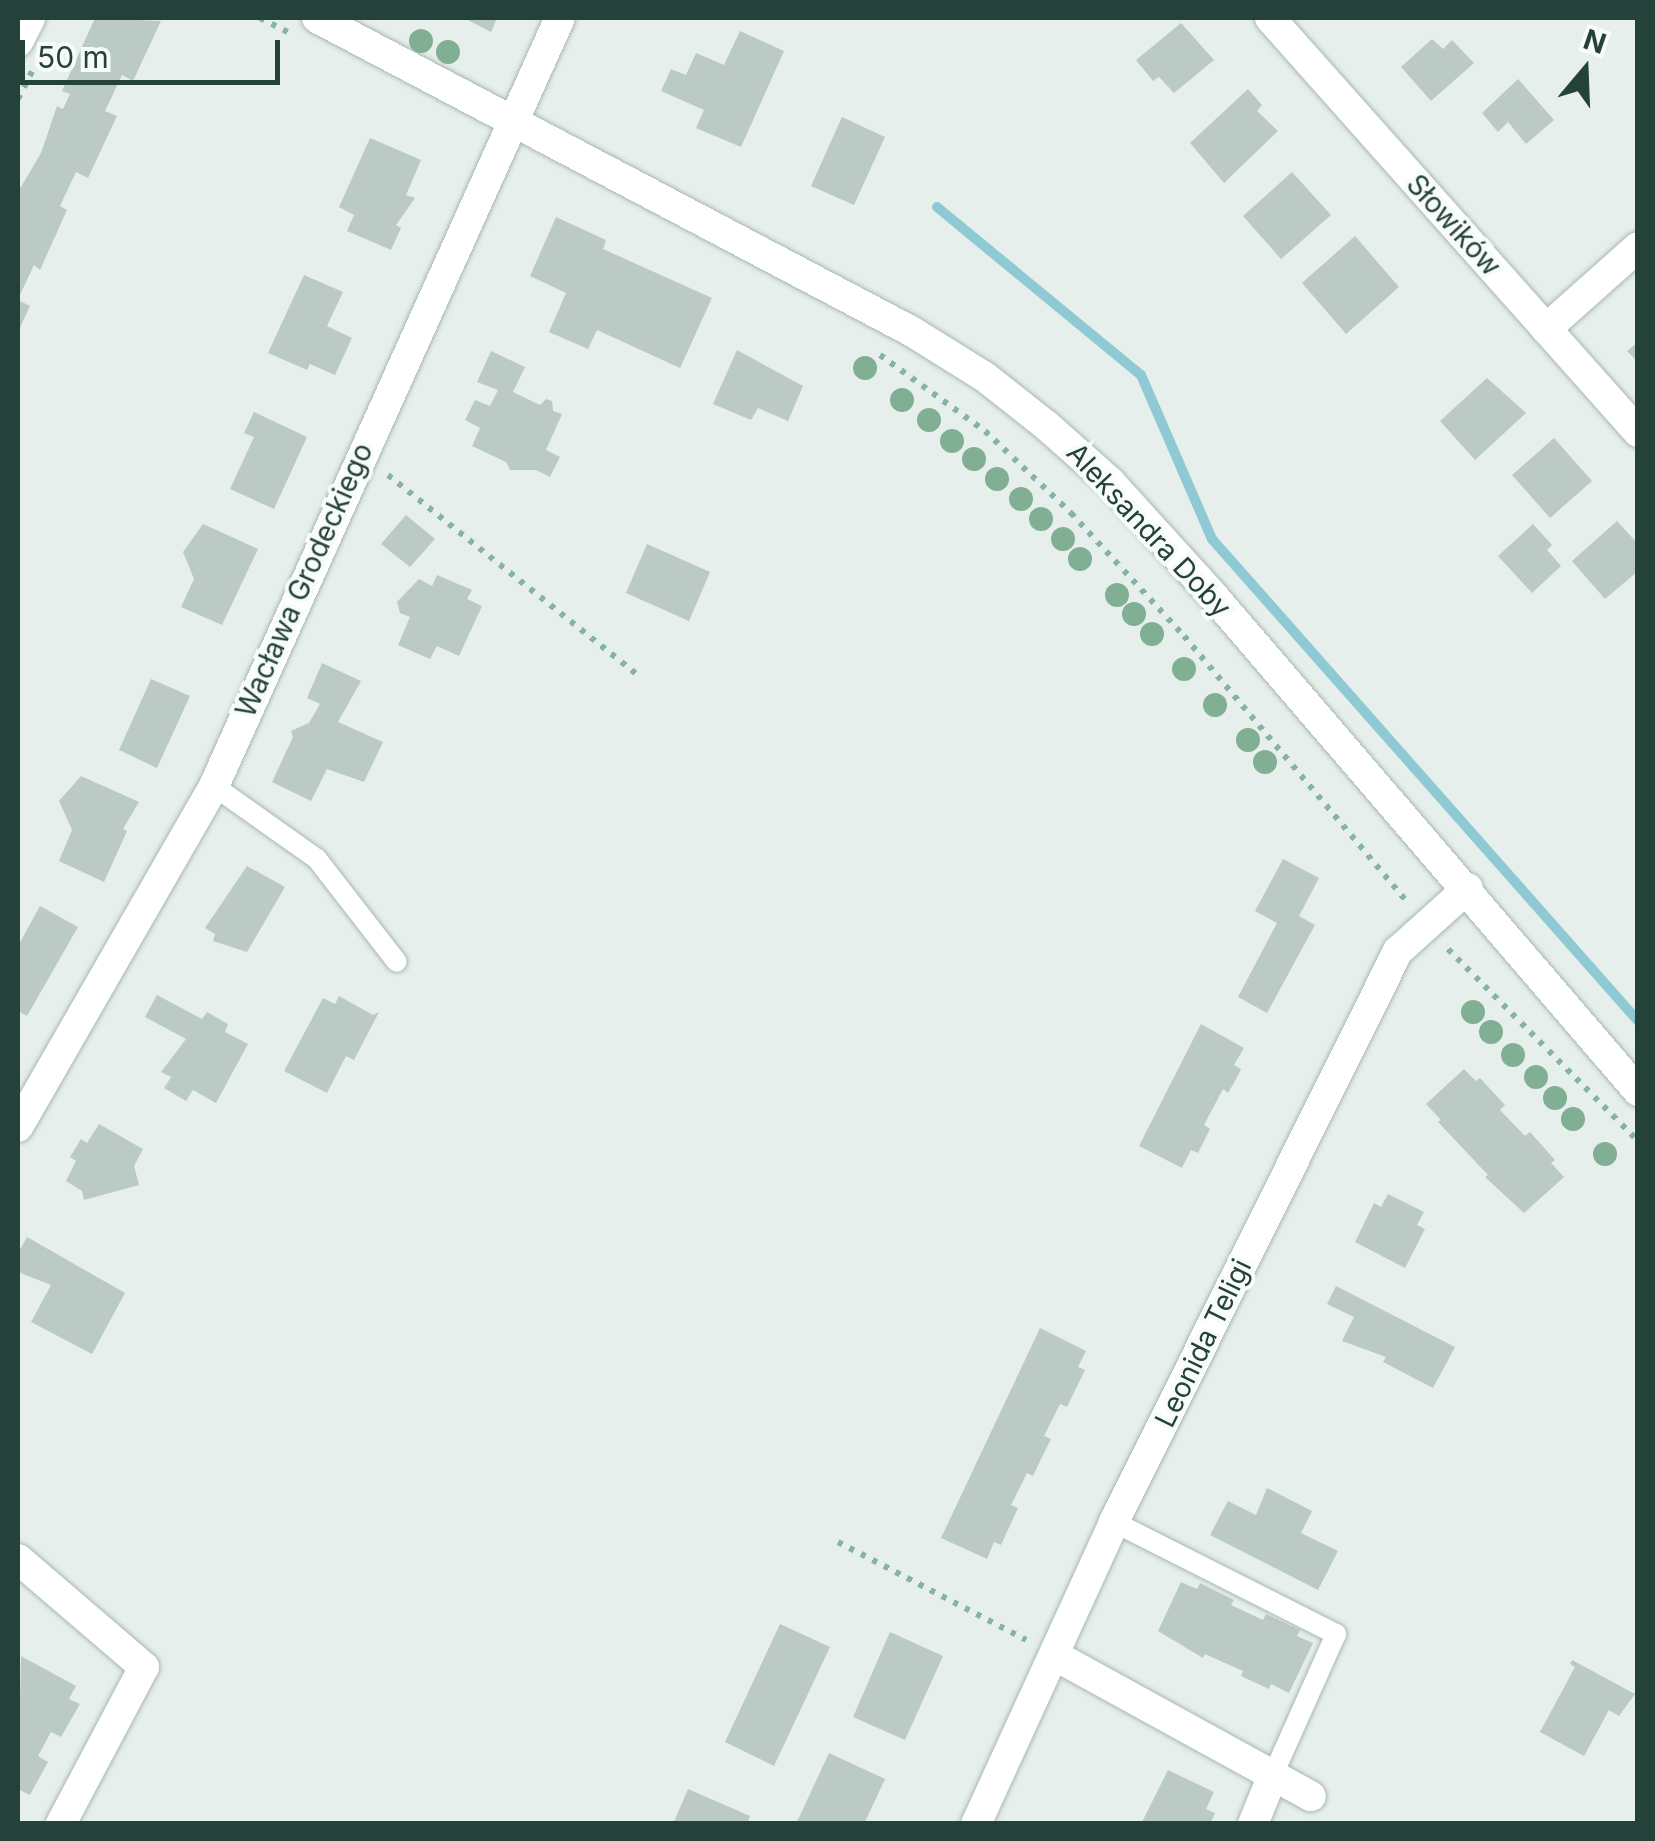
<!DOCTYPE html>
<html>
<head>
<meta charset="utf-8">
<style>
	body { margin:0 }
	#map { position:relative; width:1655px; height:1841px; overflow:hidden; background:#e6efeb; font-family:Inter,sans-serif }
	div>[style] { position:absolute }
	.stream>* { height:10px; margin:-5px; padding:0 5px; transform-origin:5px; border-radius:5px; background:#8ec9d4 }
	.building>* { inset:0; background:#bbcac4 }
	.path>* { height:6px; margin-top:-3px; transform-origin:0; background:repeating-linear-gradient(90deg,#86b3a5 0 5px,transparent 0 13px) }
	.roads { filter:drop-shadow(0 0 2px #a8b8b2) drop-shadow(0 0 2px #a8b8b2) }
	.lane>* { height:20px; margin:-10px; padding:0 10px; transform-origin:10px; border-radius:10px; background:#fff }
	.street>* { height:30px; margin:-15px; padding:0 15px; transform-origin:15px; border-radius:15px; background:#fff }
	.trees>* { width:24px; height:24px; margin:-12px; border-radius:50%; background:#80af93 }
	span { translate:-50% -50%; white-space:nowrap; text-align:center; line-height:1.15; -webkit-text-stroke:8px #f7fbf9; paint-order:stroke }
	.street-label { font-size:28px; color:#24423a }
	.frame { position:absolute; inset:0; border:20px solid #24423a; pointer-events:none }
	.north { position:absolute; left:1535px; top:20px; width:100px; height:100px; -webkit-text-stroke:8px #f7fbf9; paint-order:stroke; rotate:19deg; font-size:28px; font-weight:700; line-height:40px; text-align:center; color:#24423a }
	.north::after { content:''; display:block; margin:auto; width:35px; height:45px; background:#24423a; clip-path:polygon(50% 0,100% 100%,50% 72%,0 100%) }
	.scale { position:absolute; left:20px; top:40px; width:260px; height:45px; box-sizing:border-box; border:5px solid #24423a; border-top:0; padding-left:12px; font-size:30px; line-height:35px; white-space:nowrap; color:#24423a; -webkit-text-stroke:8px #f7fbf9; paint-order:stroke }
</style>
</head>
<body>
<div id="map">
	<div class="stream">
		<i style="left:937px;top:207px;width:264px;rotate:39.5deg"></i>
		<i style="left:1141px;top:375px;width:179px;rotate:66.6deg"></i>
		<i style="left:1212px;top:539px;width:643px;rotate:48.53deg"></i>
	</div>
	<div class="building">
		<i style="clip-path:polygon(95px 18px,161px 21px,133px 81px,122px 75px,105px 111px,117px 116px,88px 178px,76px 172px,60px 206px,67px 210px,40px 270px,34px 265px,18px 299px,18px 185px,21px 187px,41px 153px,57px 106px,63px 109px,70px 94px,62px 91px)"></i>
		<i style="clip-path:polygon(464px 18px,497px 18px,491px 32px)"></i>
		<i style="clip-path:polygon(1181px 23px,1214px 60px,1174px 93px,1159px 77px,1153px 81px,1136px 60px)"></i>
		<i style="clip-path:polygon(740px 31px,784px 51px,741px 147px,696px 128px,704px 110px,661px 91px,671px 69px,686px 75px,696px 53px,724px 65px)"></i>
		<i style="clip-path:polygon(1432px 39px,1443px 49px,1452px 40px,1474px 63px,1431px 101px,1401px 67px)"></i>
		<i style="clip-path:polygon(1518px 79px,1554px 120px,1526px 144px,1508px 122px,1498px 132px,1482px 113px)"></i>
		<i style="clip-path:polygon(1248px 89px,1262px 105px,1257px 111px,1278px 131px,1224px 183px,1190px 143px)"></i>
		<i style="clip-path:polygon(842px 117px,885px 137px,854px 205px,811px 186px)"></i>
		<i style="clip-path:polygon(370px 138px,421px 160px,406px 195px,415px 198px,396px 225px,401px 228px,391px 250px,347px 231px,354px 215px,339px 207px)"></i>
		<i style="clip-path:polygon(1292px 172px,1331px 215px,1281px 259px,1243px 216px)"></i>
		<i style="clip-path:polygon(556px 217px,606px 240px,603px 249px,712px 298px,680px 368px,597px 330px,588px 349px,549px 332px,566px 293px,530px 276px)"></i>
		<i style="clip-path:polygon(1355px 236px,1399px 287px,1346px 334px,1302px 283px)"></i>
		<i style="clip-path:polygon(304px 275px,343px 292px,327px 326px,352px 338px,335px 375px,310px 364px,307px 370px,268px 353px)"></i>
		<i style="clip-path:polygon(18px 300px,30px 306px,18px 332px)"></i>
		<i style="clip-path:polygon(1638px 342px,1638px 362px,1627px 351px)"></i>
		<i style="clip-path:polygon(737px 350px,803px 386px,788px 421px,758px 408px,751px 420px,713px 404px)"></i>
		<i style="clip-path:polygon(491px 351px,525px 367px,513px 392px,540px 405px,546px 399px,552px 401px,553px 411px,562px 414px,546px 450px,560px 457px,550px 477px,536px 470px,510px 470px,506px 462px,472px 446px,480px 428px,465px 420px,475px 400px,490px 406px,498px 390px,477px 382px)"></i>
		<i style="clip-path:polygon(1487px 378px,1526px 413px,1475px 460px,1440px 421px)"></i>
		<i style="clip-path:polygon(254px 412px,307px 437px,274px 509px,230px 489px,254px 437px,244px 433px)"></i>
		<i style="clip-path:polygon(1554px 438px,1592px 481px,1550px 518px,1512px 475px)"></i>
		<i style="clip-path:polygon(406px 515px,435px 539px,410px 567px,381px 544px)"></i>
		<i style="clip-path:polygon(1617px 521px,1638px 544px,1638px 571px,1605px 599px,1572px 561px)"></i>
		<i style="clip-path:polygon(203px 524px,258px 549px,222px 625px,181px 607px,194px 579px,183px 552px)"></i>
		<i style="clip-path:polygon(1533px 524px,1552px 545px,1547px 550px,1561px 566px,1532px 593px,1498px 556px)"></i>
		<i style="clip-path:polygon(647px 544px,710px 572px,689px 621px,626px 593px)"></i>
		<i style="clip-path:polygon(437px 575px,472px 590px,467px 599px,482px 606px,459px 656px,437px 646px,430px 659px,398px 645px,410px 617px,400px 613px,397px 602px,419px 579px,432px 586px)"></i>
		<i style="clip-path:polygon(322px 663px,361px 681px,338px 722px,383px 742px,364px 782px,327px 769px,311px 801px,272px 782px,293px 737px,291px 731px,309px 723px,320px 704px,307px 698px)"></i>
		<i style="clip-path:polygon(151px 679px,190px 696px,157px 768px,119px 750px)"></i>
		<i style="clip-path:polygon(81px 776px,139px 802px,123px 829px,127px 831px,104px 882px,59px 861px,72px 830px,59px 801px)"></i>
		<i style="clip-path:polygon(1283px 859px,1319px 878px,1299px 916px,1315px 925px,1267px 1013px,1238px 997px,1277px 923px,1255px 911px)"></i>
		<i style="clip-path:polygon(247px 866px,285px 887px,247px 952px,213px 941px,215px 934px,205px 928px)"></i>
		<i style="clip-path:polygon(40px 906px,78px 927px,27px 1016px,18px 1011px,18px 946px)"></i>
		<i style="clip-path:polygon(157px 995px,202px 1019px,207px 1012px,228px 1024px,225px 1032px,248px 1044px,216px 1103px,193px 1090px,186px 1101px,164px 1088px,171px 1077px,161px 1072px,186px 1039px,145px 1017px)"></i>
		<i style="clip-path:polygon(339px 996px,373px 1015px,379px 1012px,354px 1060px,346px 1056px,327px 1093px,284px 1071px,323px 998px,335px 1004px)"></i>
		<i style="clip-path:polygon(1201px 1024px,1244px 1048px,1234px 1065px,1241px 1069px,1235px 1081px,1228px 1093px,1223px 1089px,1204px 1125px,1210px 1129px,1198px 1153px,1191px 1150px,1182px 1168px,1139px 1146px)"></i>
		<i style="clip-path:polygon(1464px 1069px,1476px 1081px,1480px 1078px,1505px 1105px,1500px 1110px,1525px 1136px,1530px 1132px,1555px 1160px,1551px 1163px,1564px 1177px,1524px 1213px,1485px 1177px,1488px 1175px,1438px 1122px,1441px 1120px,1426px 1104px)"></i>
		<i style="clip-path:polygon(99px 1124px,143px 1149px,134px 1166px,139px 1185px,84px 1200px,82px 1191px,66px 1181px,76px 1161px,70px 1157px,81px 1139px,87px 1143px)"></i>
		<i style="clip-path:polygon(1388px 1194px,1424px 1212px,1417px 1225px,1425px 1229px,1405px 1268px,1355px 1242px,1374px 1203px,1381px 1207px)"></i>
		<i style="clip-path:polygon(27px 1237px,125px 1293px,92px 1354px,31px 1322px,51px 1285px,18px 1272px,18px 1253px)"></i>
		<i style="clip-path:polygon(1336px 1286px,1455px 1347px,1433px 1388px,1383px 1362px,1386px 1357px,1342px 1341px,1354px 1317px,1327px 1304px)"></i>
		<i style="clip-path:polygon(1040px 1328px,1086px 1351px,1078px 1367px,1085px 1370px,1067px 1407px,1060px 1404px,1044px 1436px,1051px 1439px,1041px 1459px,1033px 1476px,1027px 1473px,1011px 1505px,1018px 1508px,1001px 1545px,994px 1542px,987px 1559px,941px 1538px)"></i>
		<i style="clip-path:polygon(1267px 1488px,1312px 1511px,1301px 1533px,1338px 1551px,1318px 1590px,1210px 1535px,1228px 1501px,1256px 1515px)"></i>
		<i style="clip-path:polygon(1181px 1582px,1197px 1589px,1200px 1583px,1234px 1600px,1231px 1605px,1263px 1620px,1266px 1614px,1300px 1630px,1297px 1636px,1313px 1643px,1289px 1693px,1271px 1684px,1269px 1689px,1241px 1676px,1243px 1671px,1205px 1654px,1203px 1658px,1158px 1631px)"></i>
		<i style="clip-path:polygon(780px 1624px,830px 1647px,774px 1766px,725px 1742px)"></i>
		<i style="clip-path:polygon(890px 1632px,943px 1656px,905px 1740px,853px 1717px)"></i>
		<i style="clip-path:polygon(21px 1656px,76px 1686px,69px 1699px,80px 1704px,61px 1737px,51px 1732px,38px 1756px,48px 1762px,30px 1795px,18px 1789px)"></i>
		<i style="clip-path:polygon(1572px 1660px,1635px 1694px,1619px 1716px,1609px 1710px,1584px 1756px,1540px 1732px,1575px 1667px,1570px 1664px)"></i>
		<i style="clip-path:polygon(829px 1753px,885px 1779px,864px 1824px,796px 1824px)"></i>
		<i style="clip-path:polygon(1168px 1770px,1214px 1792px,1206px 1809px,1215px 1813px,1210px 1824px,1141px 1824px)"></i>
		<i style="clip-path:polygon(688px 1789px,750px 1816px,747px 1824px,673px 1824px)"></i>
	</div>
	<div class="path">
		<i style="left:260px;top:18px;width:34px;rotate:27deg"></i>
		<i style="left:18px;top:99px;width:34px;rotate:-63deg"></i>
		<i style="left:880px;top:355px;width:130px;rotate:35.9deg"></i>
		<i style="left:985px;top:431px;width:119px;rotate:43.6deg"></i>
		<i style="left:1071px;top:513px;width:167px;rotate:47.4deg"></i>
		<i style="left:1184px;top:636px;width:347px;rotate:50deg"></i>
		<i style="left:388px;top:475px;width:317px;rotate:38.7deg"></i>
		<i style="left:1448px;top:949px;width:270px;rotate:45.3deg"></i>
		<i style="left:838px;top:1542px;width:212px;rotate:27.5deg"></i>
	</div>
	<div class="roads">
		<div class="lane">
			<i style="left:214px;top:786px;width:126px;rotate:35.3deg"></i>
			<i style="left:317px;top:859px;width:130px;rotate:52.2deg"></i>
			<i style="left:1114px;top:1522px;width:249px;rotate:26.8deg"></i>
			<i style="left:1336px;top:1634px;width:154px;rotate:114.1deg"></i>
		</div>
		<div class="street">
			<i style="left:317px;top:18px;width:671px;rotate:27.79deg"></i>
			<i style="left:911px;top:331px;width:87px;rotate:31.9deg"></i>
			<i style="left:985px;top:377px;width:79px;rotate:38.3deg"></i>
			<i style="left:1047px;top:426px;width:84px;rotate:41.6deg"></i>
			<i style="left:1110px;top:482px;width:156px;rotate:47.8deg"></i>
			<i style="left:1215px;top:598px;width:650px;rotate:49.37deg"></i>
			<i style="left:1270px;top:18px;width:554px;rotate:48.37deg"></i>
			<i style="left:18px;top:42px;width:27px;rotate:-63deg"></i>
			<i style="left:1546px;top:329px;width:123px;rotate:-41.7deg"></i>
			<i style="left:18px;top:1127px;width:393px;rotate:-60.1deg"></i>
			<i style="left:214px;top:786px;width:842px;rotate:-65.75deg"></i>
			<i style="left:18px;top:1559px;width:166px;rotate:40.6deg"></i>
			<i style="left:144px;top:1667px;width:178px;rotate:117.9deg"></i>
			<i style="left:1054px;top:1655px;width:293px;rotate:28.8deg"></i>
			<i style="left:976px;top:1824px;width:332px;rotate:-65.4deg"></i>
			<i style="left:1114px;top:1522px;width:638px;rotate:-63.56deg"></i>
			<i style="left:1398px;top:951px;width:94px;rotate:-42deg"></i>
			<i style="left:1253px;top:1824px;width:53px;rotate:-67.8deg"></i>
		</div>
	</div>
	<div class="trees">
		<i style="left:421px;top:41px"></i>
		<i style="left:448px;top:52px"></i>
		<i style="left:865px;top:368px"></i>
		<i style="left:902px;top:400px"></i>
		<i style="left:929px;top:420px"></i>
		<i style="left:952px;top:441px"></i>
		<i style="left:974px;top:459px"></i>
		<i style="left:997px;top:479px"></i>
		<i style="left:1021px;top:499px"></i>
		<i style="left:1041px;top:519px"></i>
		<i style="left:1063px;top:539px"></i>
		<i style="left:1080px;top:559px"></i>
		<i style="left:1117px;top:595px"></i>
		<i style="left:1134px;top:614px"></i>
		<i style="left:1152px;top:634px"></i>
		<i style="left:1184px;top:669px"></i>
		<i style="left:1215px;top:705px"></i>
		<i style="left:1248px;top:740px"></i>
		<i style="left:1265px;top:762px"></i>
		<i style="left:1473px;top:1012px"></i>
		<i style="left:1491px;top:1032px"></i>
		<i style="left:1513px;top:1055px"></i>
		<i style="left:1536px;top:1077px"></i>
		<i style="left:1555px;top:1098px"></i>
		<i style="left:1573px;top:1119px"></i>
		<i style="left:1605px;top:1154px"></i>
	</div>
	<div class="street-label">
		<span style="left:1454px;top:225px;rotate:48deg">Słowików</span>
		<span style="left:1149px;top:530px;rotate:47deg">Aleksandra Doby</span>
		<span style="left:304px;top:580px;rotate:-66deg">Wacława Grodeckiego</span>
		<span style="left:1203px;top:1343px;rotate:-64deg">Leonida Teligi</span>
	</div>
	<div class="frame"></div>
	<div class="north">N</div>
	<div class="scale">50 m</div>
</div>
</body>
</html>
